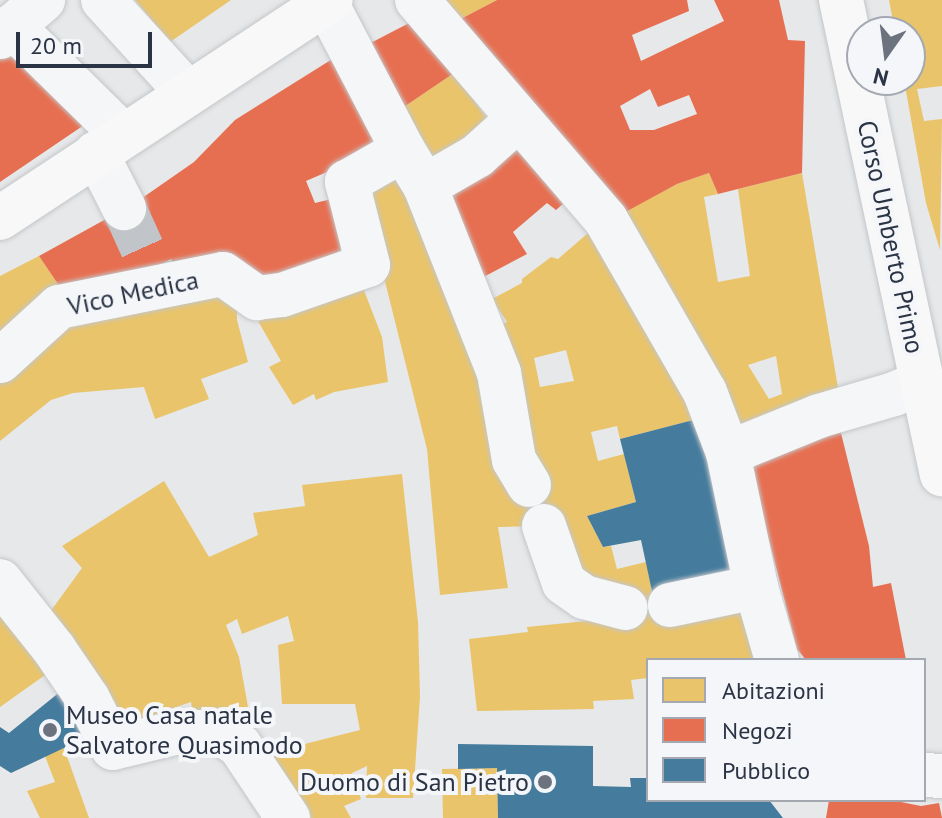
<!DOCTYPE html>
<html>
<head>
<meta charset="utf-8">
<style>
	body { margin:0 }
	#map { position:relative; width:942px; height:818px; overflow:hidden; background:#e6e8ea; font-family:"PT Sans",sans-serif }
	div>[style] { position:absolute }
	.homes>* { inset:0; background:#e9c46a }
	.shops>* { inset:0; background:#e76f51 }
	.public>* { inset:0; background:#457b9d }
	.street-tunnel>* { height:44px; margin-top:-22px; transform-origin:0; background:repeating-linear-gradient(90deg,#c1c4c9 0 44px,transparent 0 66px) }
	.roads { filter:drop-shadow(0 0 2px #c4c6c8) drop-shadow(0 0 2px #c4c6c8) }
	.street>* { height:44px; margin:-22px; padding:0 22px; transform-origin:22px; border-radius:22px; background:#f5f6f7 }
	.secondary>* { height:44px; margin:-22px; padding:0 22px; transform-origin:22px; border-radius:22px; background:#f8f8f8 }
	.dots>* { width:22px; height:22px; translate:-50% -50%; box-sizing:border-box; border:4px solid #f4f6f9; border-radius:50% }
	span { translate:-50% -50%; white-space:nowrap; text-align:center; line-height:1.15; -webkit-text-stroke:8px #f4f6f9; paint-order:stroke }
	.street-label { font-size:26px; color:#2b3445 }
	.poi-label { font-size:26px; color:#2b3445 }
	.left { translate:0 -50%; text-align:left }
	.right { translate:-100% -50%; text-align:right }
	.legend { position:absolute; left:646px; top:658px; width:280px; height:144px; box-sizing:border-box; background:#f4f6f9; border:2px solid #a4a8b1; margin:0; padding:10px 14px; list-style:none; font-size:24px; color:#2b3445 }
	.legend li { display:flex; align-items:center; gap:16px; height:40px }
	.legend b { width:40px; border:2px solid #a4a8b1 }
	.north { position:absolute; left:846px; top:16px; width:80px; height:80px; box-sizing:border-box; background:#f4f6f9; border:2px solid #a4a8b1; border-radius:50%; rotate:194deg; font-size:22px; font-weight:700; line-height:32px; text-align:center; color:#2b3445 }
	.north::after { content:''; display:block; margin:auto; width:28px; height:36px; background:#6c737f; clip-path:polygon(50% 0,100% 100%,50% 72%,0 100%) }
	.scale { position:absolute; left:16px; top:32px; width:136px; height:36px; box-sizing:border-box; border:4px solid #2b3445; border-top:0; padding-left:10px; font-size:24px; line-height:28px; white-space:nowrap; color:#2b3445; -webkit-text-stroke:6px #f4f6f9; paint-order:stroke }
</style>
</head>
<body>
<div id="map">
	<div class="homes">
		<i style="clip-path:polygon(135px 0,231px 0,170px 42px)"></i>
		<i style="clip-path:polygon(437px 0,497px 0,455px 22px)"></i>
		<i style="clip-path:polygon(889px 0,942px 0,942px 86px,917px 89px,924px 121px,942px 119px,940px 250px,926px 203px,904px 80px,910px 80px,910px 32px,895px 32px)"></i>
		<i style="clip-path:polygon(454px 73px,496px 131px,429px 172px,395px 113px)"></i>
		<i style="clip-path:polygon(evenodd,406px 167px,491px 329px,507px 322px,492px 299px,522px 283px,522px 279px,551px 257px,558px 259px,595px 227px,677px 184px,709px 173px,718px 194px,704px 197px,718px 282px,750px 276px,738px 189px,802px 173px,839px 394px,743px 437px,701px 418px,620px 439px,617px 426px,591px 432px,598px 461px,624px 454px,636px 502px,587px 516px,603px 547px,611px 546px,617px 569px,646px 562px,653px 596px,744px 601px,755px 660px,648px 660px,648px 678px,631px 680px,634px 699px,593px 701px,594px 709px,477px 711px,469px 639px,528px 632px,527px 627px,626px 617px,579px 583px,526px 465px,524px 486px,533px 526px,498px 527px,508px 588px,440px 595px,427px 449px,361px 186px,406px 167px,566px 350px,574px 381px,540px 387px,534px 358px,566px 350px,406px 167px,776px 356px,782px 394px,769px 399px,748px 365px,776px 356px)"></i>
		<i style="clip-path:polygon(39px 256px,64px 293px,0 350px,0 276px)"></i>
		<i style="clip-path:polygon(360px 280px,382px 337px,388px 382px,334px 392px,316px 400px,314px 394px,293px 405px,269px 367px,281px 361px,258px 321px)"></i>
		<i style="clip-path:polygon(203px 284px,237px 299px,237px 320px,248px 362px,201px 379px,209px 399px,155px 419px,144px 387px,73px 393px,51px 400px,0 441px,0 375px,65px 317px)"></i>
		<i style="clip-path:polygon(402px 474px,418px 622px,420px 697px,413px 798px,366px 798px,367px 766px,352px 773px,361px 799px,344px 806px,351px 818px,301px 818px,282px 791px,273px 752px,360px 730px,355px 704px,282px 704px,278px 645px,294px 641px,288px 616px,242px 634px,237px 619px,226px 625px,239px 657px,250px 718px,193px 717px,191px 702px,117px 727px,42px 623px,82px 568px,62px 546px,164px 481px,209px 557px,258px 535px,253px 513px,305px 506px,302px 485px)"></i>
		<i style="clip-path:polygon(0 593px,55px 668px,0 707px)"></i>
		<i style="clip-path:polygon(64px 748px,89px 818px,40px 818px,27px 791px,55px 782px,45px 756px)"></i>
		<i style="clip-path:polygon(497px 768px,498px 818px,443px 818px,442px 769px)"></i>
	</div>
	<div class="shops">
		<i style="clip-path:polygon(evenodd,497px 0,687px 0,689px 11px,632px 35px,641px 61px,724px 21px,714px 0,779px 0,788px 40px,805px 41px,802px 173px,718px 194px,709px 173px,677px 184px,618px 216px,455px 22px,497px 0,650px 89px,658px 107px,689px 95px,697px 114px,654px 130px,630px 130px,620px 106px,650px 89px)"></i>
		<i style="clip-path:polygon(415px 20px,454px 73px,395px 113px,359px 49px)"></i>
		<i style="clip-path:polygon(8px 47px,90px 121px,0 182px,0 53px)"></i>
		<i style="clip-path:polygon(342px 53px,385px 147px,306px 181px,315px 203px,336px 198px,356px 258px,292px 283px,236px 275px,225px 252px,147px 283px,64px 293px,39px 256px,135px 203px,194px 162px,235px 120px)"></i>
		<i style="clip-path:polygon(518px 133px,572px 196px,556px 210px,547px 203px,513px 232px,527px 254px,474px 282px,437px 192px)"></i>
		<i style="clip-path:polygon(839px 425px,869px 546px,873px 587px,891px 583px,906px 660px,806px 660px,797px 649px,748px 458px)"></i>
		<i style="clip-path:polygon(829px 800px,891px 800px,921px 806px,939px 803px,942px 818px,826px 818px)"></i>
	</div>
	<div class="public">
		<i style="clip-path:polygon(701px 418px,738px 576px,653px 596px,641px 540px,603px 547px,587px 516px,636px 502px,620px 439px)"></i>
		<i style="clip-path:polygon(66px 687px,92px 727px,64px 748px,11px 773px,0 766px,0 727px,9px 733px)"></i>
		<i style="clip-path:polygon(458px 744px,593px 746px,593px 786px,631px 787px,630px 778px,648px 778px,648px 800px,769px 800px,783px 818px,498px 818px,497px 768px,458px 769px)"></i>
	</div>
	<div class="street-tunnel">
		<i style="left:124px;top:208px;width:78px;rotate:65.7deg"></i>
	</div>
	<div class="roads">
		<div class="street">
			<i style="left:103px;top:0;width:126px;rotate:47.6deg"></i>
			<i style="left:417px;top:0;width:290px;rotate:49.3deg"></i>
			<i style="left:606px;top:220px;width:198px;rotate:60.1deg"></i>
			<i style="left:705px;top:392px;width:65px;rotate:69.3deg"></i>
			<i style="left:728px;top:453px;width:137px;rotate:78.2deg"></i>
			<i style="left:756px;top:587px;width:88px;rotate:168.2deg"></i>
			<i style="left:12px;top:26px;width:156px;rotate:44.5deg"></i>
			<i style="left:0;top:37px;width:57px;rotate:-40.7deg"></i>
			<i style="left:403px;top:150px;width:42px;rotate:58.6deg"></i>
			<i style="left:425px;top:186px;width:201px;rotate:68.4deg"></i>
			<i style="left:499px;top:373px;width:88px;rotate:80.2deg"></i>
			<i style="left:514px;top:460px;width:29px;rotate:59deg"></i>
			<i style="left:96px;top:153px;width:62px;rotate:63deg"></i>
			<i style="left:425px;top:186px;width:60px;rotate:-30deg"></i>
			<i style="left:477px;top:156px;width:55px;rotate:-42.1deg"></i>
			<i style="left:0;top:361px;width:80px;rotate:-42.5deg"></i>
			<i style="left:59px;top:307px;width:167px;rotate:-11.4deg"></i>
			<i style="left:223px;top:274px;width:42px;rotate:35.2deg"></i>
			<i style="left:257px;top:298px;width:25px;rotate:-7deg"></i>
			<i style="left:282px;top:295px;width:91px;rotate:-19.2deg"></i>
			<i style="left:368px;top:265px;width:86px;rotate:-104.2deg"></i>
			<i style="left:347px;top:182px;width:64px;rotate:-29.7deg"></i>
			<i style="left:403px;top:150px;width:166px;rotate:-117.6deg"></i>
			<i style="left:728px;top:453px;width:98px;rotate:-22.1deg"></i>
			<i style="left:819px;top:416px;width:78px;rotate:-16.3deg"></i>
			<i style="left:894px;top:394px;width:30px;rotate:-23deg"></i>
			<i style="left:544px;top:526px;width:60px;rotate:70.7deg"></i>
			<i style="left:564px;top:583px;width:24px;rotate:35deg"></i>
			<i style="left:584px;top:597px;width:43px;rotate:14.7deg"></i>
			<i style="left:0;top:581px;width:87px;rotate:51.5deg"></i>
			<i style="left:54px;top:649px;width:60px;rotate:55.8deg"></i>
			<i style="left:88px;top:699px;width:55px;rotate:63deg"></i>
			<i style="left:113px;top:748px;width:67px;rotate:-13.8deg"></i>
			<i style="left:178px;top:732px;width:42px"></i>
			<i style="left:220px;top:732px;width:24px;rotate:35deg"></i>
			<i style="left:240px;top:746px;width:87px;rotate:56.3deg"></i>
			<i style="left:756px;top:587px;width:76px;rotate:74deg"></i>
			<i style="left:924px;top:775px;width:18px;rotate:3deg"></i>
		</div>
		<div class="secondary">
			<i style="left:841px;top:0;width:485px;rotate:78deg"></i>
			<i style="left:0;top:218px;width:396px;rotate:-33.4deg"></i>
		</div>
	</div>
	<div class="dots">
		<i style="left:50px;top:730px;background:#6c737f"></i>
		<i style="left:545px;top:782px;background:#6c737f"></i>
	</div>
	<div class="street-label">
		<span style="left:891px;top:237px;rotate:78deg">Corso Umberto Primo</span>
		<span style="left:133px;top:293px;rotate:-12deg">Vico Medica</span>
	</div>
	<div class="poi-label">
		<span class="left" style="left:66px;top:730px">Museo Casa natale<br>Salvatore Quasimodo</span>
		<span class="right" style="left:529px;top:782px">Duomo di San Pietro</span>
	</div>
	<ul class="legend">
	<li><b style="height:22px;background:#e9c46a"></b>Abitazioni</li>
	<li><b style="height:22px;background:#e76f51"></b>Negozi</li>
	<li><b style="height:22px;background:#457b9d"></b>Pubblico</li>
	</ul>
	<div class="north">N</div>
	<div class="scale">20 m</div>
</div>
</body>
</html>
